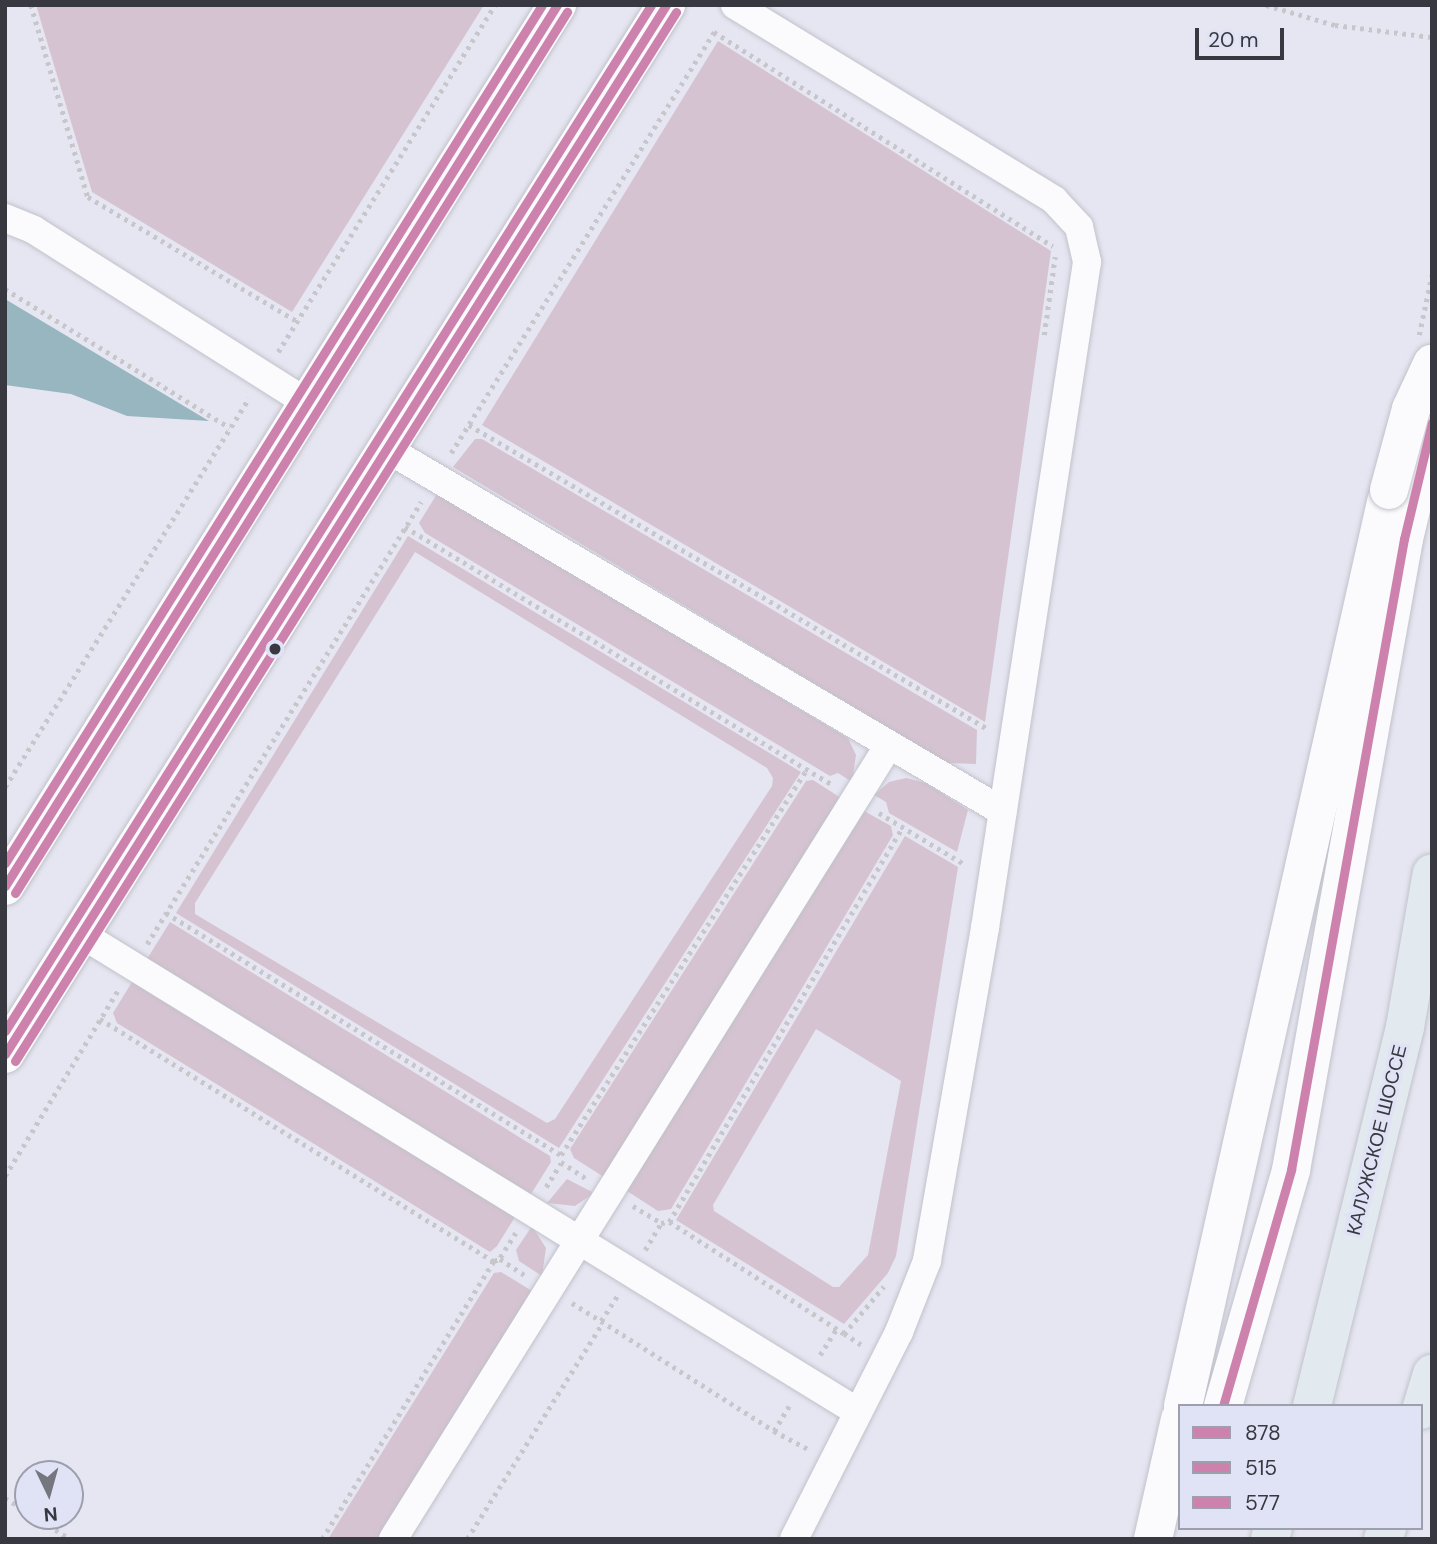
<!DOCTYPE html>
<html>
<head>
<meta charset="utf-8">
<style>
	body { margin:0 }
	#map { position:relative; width:1437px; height:1544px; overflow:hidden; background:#e5e6f1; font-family:"DM Sans",sans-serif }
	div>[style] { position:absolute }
	.green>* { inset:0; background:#d6c3d1 }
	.water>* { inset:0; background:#97b6c0 }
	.path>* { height:4.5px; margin-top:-2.25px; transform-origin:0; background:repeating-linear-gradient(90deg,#c7c7cb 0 3.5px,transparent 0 8.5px) }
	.roads { filter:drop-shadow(0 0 2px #c1c2cb) drop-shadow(0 0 2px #c1c2cb) }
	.street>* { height:28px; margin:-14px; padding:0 14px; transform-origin:14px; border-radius:14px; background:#fbfbfd }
	.secondary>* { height:38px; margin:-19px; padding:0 19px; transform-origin:19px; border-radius:19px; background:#fbfbfd }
	.highway>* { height:38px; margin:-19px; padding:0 19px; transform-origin:19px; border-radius:19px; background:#e2e9ef }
	.bridges { filter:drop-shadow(0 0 2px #c1c2cb) drop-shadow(0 0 2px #c1c2cb) }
	.secondary-bridge>* { height:38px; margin:-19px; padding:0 19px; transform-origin:19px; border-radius:19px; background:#fbfbfd }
	.bus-1>* { height:9px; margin:-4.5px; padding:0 4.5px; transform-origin:4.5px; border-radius:4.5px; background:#cd82ae }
	.bus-2>* { height:9px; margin:-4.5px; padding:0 4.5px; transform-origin:4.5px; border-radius:4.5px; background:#cd82ae }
	.bus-3>* { height:9px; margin:-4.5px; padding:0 4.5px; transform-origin:4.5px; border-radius:4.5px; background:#cd82ae }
	.dots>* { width:19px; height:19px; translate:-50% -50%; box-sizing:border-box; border:4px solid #e0e3f6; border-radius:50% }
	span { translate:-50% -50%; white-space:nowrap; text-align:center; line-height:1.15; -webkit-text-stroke:7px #e0e3f6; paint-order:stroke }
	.street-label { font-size:19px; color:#383940 }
	.frame { position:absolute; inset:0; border:7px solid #383940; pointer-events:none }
	.legend { position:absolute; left:1178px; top:1404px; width:245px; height:126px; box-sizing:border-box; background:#e0e3f6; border:2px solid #9d9fad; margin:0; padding:9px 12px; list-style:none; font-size:21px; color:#383940 }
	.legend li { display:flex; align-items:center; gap:14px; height:35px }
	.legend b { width:35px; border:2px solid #9d9fad }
	.north { position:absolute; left:14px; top:1460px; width:70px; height:70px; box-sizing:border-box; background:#e0e3f6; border:2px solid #9d9fad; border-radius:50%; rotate:175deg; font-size:19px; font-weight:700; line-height:28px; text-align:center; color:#383940 }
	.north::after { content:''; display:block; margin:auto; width:24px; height:32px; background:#75767e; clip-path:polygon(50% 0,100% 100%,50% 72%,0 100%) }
	.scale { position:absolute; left:1195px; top:28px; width:89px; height:32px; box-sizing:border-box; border:4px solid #383940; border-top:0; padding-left:9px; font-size:21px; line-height:24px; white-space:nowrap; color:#383940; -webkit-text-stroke:5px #e0e3f6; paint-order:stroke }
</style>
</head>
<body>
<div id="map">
	<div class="green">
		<i style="clip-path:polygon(36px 5px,484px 5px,292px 312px,92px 192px)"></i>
		<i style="clip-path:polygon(718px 41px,1051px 251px,985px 722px,482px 425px)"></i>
		<i style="clip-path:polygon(475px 439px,482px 439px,977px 730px,976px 764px,947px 763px,453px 467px)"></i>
		<i style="clip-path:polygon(437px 494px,848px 738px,856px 755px,852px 782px,838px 773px,830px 776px,425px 533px,419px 523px)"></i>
		<i style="clip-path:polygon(evenodd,408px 536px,801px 772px,559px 1148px,176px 913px,408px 536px,415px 552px,767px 768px,773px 778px,772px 786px,555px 1119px,547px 1123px,195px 914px,195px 903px,415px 552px)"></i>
		<i style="clip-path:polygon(906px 778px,926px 783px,968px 810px,957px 852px,889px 813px,886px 802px,874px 795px,889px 782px)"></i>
		<i style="clip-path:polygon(813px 780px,841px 798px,604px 1177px,574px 1158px,570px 1149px,806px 781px)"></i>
		<i style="clip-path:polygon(864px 811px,891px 826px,893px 835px,671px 1209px,658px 1211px,627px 1191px)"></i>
		<i style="clip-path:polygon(evenodd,905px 836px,958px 867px,896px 1256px,888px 1273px,844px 1324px,676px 1220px,905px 836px,816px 1029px,901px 1081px,868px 1255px,839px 1287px,833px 1287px,714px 1211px,713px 1205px,816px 1029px)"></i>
		<i style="clip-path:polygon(170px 922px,550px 1156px,551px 1162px,531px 1194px,147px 959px)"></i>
		<i style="clip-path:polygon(132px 982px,515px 1217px,497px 1246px,490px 1252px,117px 1023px,113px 1013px)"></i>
		<i style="clip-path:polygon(567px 1179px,594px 1193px,575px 1206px,547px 1203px)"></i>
		<i style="clip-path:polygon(532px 1226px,546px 1248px,542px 1276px,519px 1261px,516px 1250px)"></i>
		<i style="clip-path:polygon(501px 1272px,532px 1291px,377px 1539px,328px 1539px,494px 1273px)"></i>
	</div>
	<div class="water">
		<i style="clip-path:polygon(5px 299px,209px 421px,127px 416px,71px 394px,5px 385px)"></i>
	</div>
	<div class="path">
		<i style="left:31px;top:5px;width:200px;rotate:73.5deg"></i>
		<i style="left:88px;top:197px;width:243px;rotate:30.7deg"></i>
		<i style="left:1266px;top:5px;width:72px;rotate:16.2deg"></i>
		<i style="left:1335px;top:25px;width:98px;rotate:7.1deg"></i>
		<i style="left:714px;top:32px;width:401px;rotate:32.3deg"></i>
		<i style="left:5px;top:289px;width:264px;rotate:31.7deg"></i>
		<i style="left:1044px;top:335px;width:79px;rotate:-82deg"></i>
		<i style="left:1419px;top:335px;width:62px;rotate:-78deg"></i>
		<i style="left:278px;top:352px;width:409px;rotate:-58deg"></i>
		<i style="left:469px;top:425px;width:601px;rotate:30.36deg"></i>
		<i style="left:451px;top:453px;width:499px;rotate:-58deg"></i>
		<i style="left:405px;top:527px;width:500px;rotate:31.1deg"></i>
		<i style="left:5px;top:787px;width:459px;rotate:-57.9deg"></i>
		<i style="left:879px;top:813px;width:99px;rotate:31deg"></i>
		<i style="left:166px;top:913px;width:463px;rotate:31.5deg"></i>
		<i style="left:561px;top:1155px;width:458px;rotate:-57.5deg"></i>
		<i style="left:147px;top:944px;width:520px;rotate:-58.2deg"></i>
		<i style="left:100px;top:1019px;width:462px;rotate:31.6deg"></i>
		<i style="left:494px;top:1261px;width:6px;rotate:-18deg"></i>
		<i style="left:561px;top:1162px;width:30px;rotate:33deg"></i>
		<i style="left:5px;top:1176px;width:218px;rotate:-58.7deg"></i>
		<i style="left:546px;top:1187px;width:28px;rotate:-58deg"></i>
		<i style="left:633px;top:1206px;width:33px;rotate:31deg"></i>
		<i style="left:661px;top:1223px;width:8px;rotate:-7deg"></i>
		<i style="left:516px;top:1233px;width:31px;rotate:122deg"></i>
		<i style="left:500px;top:1259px;width:30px;rotate:33deg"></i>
		<i style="left:645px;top:1250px;width:31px;rotate:-59deg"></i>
		<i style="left:572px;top:1303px;width:34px;rotate:32deg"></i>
		<i style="left:601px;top:1321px;width:30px;rotate:-57deg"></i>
		<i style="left:601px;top:1321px;width:205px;rotate:32.4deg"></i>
		<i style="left:774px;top:1431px;width:31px;rotate:-59deg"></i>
		<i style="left:844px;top:1334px;width:208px;rotate:-147.4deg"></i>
		<i style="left:669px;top:1222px;width:459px;rotate:-59.4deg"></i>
		<i style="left:861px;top:1345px;width:20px;rotate:-147deg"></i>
		<i style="left:844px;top:1334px;width:62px;rotate:-50.2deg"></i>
		<i style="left:820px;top:1355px;width:31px;rotate:-58deg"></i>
		<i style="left:774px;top:1431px;width:41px;rotate:27.8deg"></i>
		<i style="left:5px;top:1498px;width:27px;rotate:31deg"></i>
		<i style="left:34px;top:1516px;width:43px;rotate:32.6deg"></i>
		<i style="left:322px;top:1539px;width:327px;rotate:-58.3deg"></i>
		<i style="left:467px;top:1539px;width:252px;rotate:-57.9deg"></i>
	</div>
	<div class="roads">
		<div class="street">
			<i style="left:735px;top:5px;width:374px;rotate:31.4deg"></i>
			<i style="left:1054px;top:200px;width:37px;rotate:47deg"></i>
			<i style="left:1079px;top:227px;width:36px;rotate:77deg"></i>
			<i style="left:1087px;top:262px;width:674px;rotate:98.71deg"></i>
			<i style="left:985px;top:928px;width:338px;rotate:99.9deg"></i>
			<i style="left:927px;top:1261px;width:76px;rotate:111.5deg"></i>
			<i style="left:899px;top:1332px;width:232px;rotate:116.9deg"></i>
			<i style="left:5px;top:218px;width:31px;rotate:22deg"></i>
			<i style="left:34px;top:230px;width:324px;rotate:32.3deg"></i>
			<i style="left:387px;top:449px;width:714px;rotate:30.48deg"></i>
			<i style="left:81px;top:934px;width:912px;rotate:31.6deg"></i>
			<i style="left:393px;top:1539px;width:936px;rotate:-58.01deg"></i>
		</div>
		<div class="secondary">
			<i style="left:5px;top:886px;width:1040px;rotate:-57.93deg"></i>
			<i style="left:5px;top:1054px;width:1240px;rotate:-57.78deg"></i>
			<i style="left:1183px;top:1406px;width:927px;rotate:-77.34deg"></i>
			<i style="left:1223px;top:1406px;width:246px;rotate:-73.9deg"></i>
			<i style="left:1291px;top:1170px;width:641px;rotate:-79.85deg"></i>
			<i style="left:1404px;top:539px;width:121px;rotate:-76.7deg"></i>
			<i style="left:1153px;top:1539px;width:123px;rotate:-77.3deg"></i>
		</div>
		<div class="highway">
			<i style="left:1312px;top:1406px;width:390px;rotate:-76.2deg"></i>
			<i style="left:1405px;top:1027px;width:156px;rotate:-80.1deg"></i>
			<i style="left:1421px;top:1410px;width:38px;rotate:-73deg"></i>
			<i style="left:1270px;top:1539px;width:11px;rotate:-75deg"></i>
			<i style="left:1383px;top:1539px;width:12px;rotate:-70deg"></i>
		</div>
	</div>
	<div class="bridges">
		<div class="secondary-bridge">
			<i style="left:1389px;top:490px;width:84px;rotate:-74.8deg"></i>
			<i style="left:1411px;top:409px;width:50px;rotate:-65deg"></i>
		</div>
	</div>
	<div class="bus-1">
		<i style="left:5px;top:886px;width:1040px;rotate:-57.93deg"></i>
		<i style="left:5px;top:1054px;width:1240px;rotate:-57.78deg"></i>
		<i style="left:1223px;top:1406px;width:246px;rotate:-73.9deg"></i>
		<i style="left:1291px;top:1170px;width:641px;rotate:-79.85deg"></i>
		<i style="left:1404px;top:539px;width:120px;rotate:-76.5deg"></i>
	</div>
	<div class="bus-2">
		<i style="left:15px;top:893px;width:1040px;rotate:-57.93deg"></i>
		<i style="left:15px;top:1061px;width:1240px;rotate:-57.78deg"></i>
	</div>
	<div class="bus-3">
		<i style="left:5px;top:863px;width:1012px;rotate:-57.96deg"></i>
		<i style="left:5px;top:1031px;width:1212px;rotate:-57.8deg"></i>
	</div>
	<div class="dots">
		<i style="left:275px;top:649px;background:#383940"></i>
	</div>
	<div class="street-label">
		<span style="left:1377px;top:1140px;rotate:-76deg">КАЛУЖСКОЕ ШОССЕ</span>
	</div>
	<div class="frame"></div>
	<ul class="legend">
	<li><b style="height:9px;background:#cd82ae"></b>878</li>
	<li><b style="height:9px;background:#cd82ae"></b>515</li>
	<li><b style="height:9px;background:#cd82ae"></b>577</li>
	</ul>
	<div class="north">N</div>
	<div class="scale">20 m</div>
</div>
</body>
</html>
